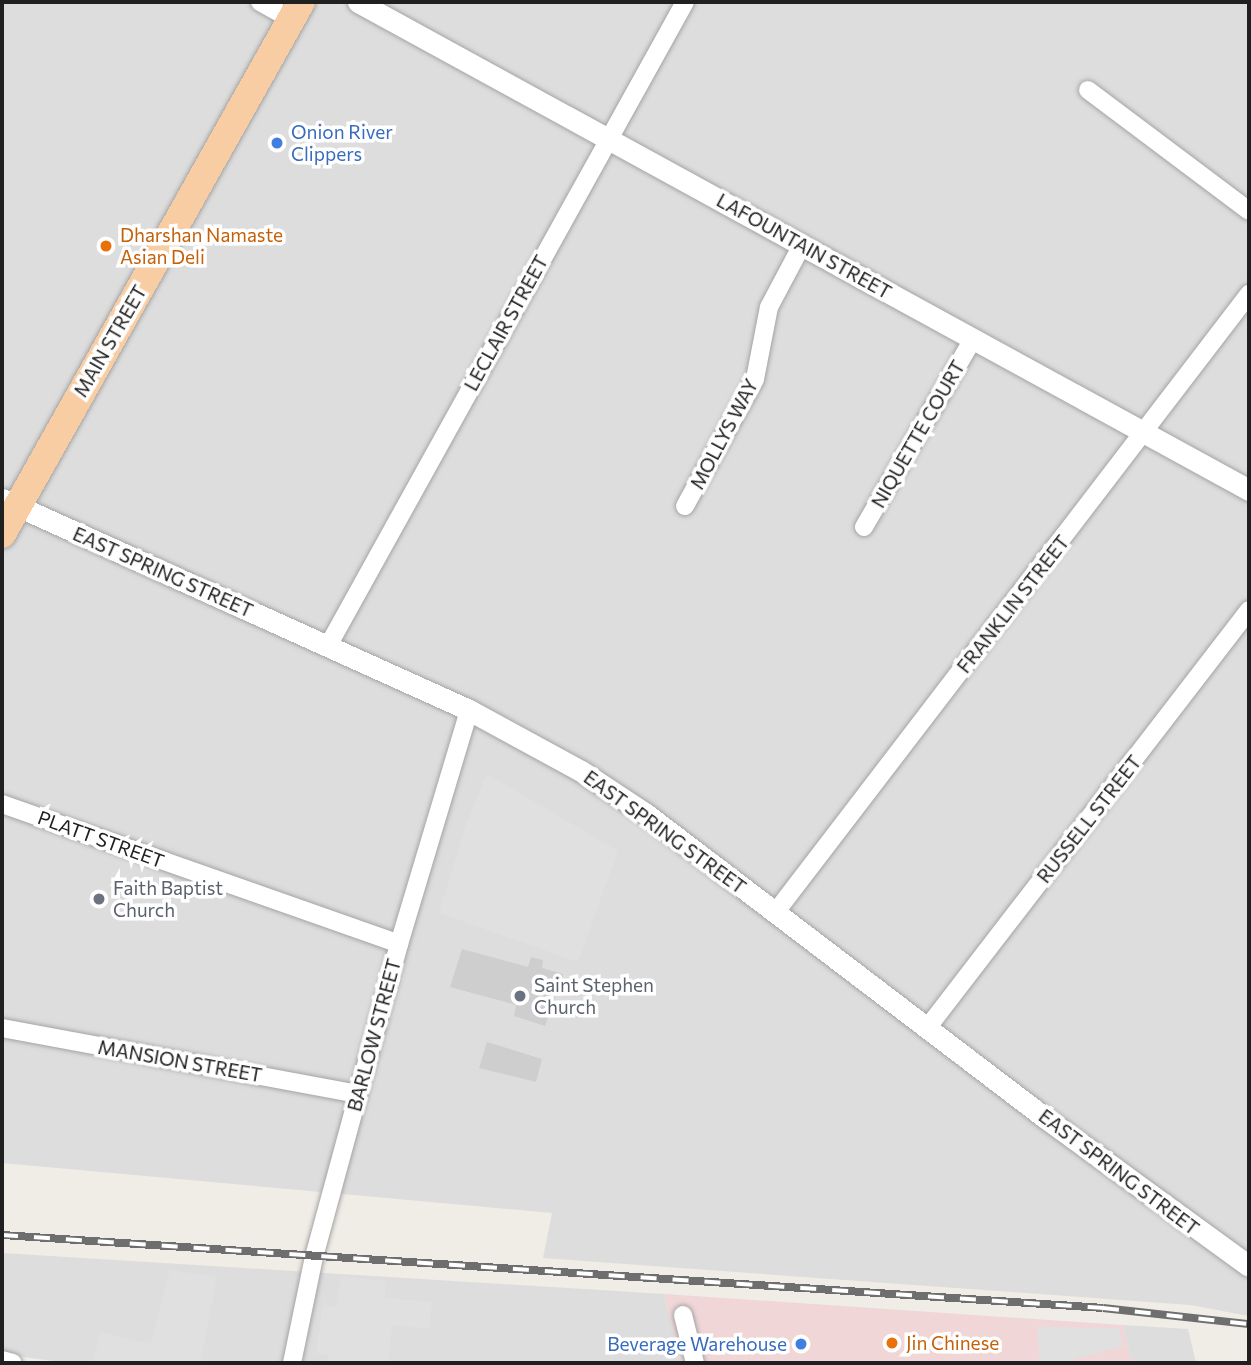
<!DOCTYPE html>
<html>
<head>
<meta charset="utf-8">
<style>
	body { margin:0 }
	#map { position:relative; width:1251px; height:1365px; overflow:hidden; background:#f0ece6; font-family:Commissioner,sans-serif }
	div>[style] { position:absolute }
	.residential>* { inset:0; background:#dedddd }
	.commercial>* { inset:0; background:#f0d6d7 }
	.religious>* { inset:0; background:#cecece }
	.parking>* { inset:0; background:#e0e0e0 }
	.roads { filter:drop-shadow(0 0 2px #a4a4a4) drop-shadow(0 0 2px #a4a4a4) }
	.minor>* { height:18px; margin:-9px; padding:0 9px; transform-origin:9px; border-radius:9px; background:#fff }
	.tertiary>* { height:21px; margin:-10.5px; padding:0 10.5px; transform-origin:10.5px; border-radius:10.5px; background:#fff }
	.primary>* { height:28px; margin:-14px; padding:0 14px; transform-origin:14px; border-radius:14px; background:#f9cda3 }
	.rail>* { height:8px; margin-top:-4px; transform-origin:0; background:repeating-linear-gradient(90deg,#fff 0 16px,#6e6e6e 0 32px); box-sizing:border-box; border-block:2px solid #6e6e6e }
	.dots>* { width:19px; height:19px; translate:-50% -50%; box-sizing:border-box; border:4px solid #fff; border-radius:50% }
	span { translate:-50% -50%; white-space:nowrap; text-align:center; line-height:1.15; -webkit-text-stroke:7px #fff; paint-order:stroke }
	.shop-label { font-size:19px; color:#366cbe }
	.left { translate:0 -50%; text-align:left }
	.right { translate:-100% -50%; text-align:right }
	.food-label { font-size:19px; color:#c56008 }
	.street-label { font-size:19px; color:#202020 }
	.worship-label { font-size:19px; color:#5b616d }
	.frame { position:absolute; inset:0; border:4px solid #202020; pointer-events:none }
</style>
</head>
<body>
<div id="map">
	<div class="residential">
		<i style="clip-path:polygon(2px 2px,1249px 2px,1249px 1316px,1190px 1305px,543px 1258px,552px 1213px,2px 1163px)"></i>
		<i style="clip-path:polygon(2px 1253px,664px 1294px,681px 1363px,67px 1363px,2px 1354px)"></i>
		<i style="clip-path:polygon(1123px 1325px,1188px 1329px,1196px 1363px,1132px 1363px)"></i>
	</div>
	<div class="commercial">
		<i style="clip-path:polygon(664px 1294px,1123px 1325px,1132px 1363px,681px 1363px)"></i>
	</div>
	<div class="religious">
		<i style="clip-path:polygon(462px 949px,528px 967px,531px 957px,543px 960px,542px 968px,563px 974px,545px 1026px,514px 1016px,516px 1005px,450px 987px)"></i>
		<i style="clip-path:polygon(487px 1042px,542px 1059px,536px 1082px,479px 1068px)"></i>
	</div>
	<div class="parking">
		<i style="clip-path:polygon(487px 774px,618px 851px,578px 962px,439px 913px,465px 827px)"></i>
		<i style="clip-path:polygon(170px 1270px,217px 1277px,200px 1363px,92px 1363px,101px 1332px,151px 1344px)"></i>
		<i style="clip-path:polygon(342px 1277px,386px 1281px,385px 1298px,432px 1302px,429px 1329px,392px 1325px,388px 1363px,327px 1363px,329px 1355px,316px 1353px,323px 1305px,336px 1307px)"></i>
		<i style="clip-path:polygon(1037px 1327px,1119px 1328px,1123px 1346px,1075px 1359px,1076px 1363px,1040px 1363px)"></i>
	</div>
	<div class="roads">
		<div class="minor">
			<i style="left:260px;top:2px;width:35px;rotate:29deg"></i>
			<i style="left:1088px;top:90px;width:201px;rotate:36.9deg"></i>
			<i style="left:685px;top:506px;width:145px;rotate:-61.1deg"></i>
			<i style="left:755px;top:379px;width:73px;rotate:-79deg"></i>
			<i style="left:769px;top:307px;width:70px;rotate:-62deg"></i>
			<i style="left:864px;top:527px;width:215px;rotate:-59.9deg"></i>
			<i style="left:328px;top:646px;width:736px;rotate:-61deg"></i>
			<i style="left:2px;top:804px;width:421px;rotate:19.4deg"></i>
			<i style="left:775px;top:913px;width:780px;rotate:-52.56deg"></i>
			<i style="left:928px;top:1027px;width:526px;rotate:-52.41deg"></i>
			<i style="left:2px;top:1028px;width:362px;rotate:10.5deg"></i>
			<i style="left:683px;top:1315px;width:49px;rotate:76deg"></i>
			<i style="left:2px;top:1360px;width:11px;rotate:15deg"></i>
			<i style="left:292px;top:1363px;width:108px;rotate:-78.3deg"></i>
			<i style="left:314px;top:1257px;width:324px;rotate:-74.8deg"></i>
			<i style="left:399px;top:944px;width:244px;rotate:-73.3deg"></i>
		</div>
		<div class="tertiary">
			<i style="left:358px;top:2px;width:1016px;rotate:28.71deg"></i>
			<i style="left:2px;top:499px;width:512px;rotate:24.31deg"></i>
			<i style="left:469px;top:710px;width:128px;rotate:28.6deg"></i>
			<i style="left:581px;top:771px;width:78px;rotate:33.5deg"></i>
			<i style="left:646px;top:814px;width:500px;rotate:37.28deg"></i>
			<i style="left:1044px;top:1117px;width:253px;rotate:36deg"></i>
		</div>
		<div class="primary">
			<i style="left:2px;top:534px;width:610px;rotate:-60.66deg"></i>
		</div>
	</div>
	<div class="rail">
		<i style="left:2px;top:1235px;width:1103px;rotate:3.79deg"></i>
		<i style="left:1103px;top:1308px;width:147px;rotate:6.3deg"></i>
	</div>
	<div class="dots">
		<i style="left:277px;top:143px;background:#3f7fe0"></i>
		<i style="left:106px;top:246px;background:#e8710a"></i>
		<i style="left:99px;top:899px;background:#6b7280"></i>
		<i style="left:520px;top:996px;background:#6b7280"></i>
		<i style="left:892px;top:1343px;background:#e8710a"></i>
		<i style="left:801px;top:1344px;background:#3f7fe0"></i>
	</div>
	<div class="shop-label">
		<span class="left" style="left:291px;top:143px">Onion River<br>Clippers</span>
		<span class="right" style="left:787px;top:1344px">Beverage Warehouse</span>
	</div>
	<div class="food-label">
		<span class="left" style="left:120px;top:246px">Dharshan Namaste<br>Asian Deli</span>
		<span class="left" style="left:906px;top:1343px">Jin Chinese</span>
	</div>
	<div class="street-label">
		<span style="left:804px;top:246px;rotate:29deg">LAFOUNTAIN STREET</span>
		<span style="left:506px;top:323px;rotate:-61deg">LECLAIR STREET</span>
		<span style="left:110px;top:341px;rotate:-60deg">MAIN STREET</span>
		<span style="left:724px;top:434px;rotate:-62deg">MOLLYS WAY</span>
		<span style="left:918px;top:434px;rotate:-60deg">NIQUETTE COURT</span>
		<span style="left:163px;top:572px;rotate:24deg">EAST SPRING STREET</span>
		<span style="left:1013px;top:604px;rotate:-52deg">FRANKLIN STREET</span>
		<span style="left:1089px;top:819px;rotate:-52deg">RUSSELL STREET</span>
		<span style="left:665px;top:832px;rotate:36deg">EAST SPRING STREET</span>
		<span style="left:101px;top:839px;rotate:20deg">PLATT STREET</span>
		<span style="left:374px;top:1035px;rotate:-75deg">BARLOW STREET</span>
		<span style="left:180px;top:1061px;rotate:10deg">MANSION STREET</span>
		<span style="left:1119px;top:1172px;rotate:37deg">EAST SPRING STREET</span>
	</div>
	<div class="worship-label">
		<span class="left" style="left:113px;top:899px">Faith Baptist<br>Church</span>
		<span class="left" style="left:534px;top:996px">Saint Stephen<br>Church</span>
	</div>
	<div class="frame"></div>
</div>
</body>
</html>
